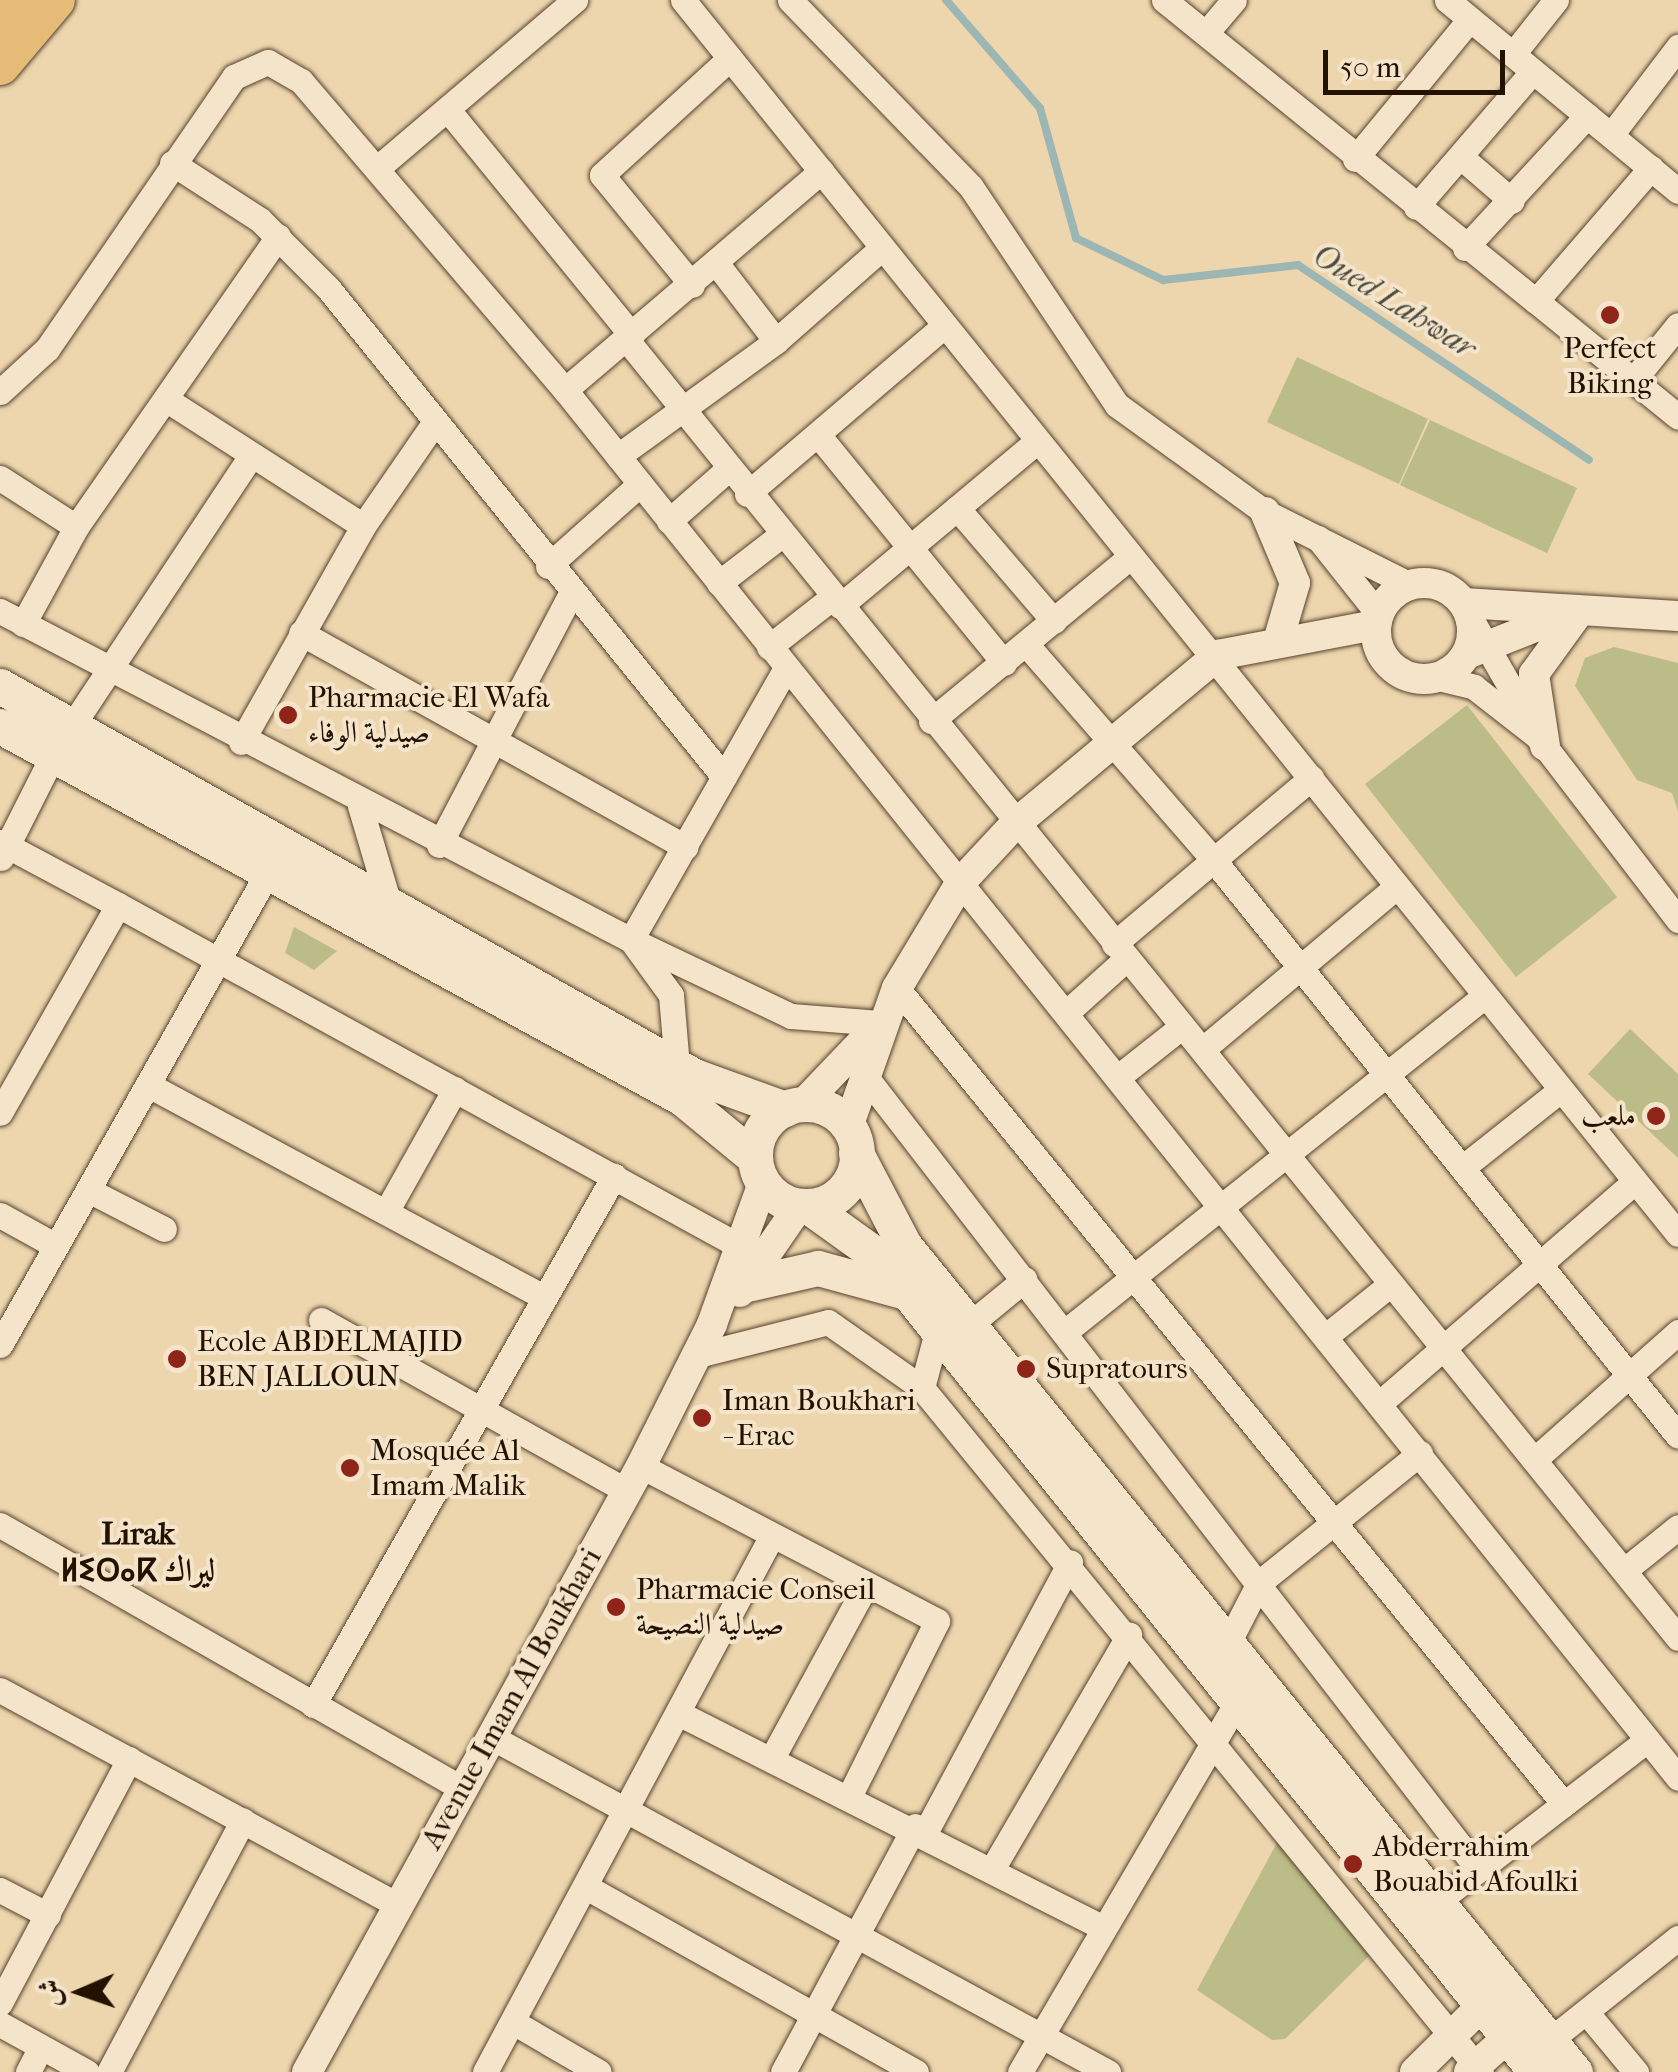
<!DOCTYPE html>
<html>
<head>
<meta charset="utf-8">
<style>
	body { margin:0 }
	#map { position:relative; width:1678px; height:2072px; overflow:hidden; background:#edd5ae; font-family:"IM FELL French Canon",Amiri,"Noto Sans Tifinagh",serif }
	div>[style] { position:absolute }
	.green>* { inset:0; background:#bcbc88 }
	.stream>* { height:8px; margin:-4px; padding:0 4px; transform-origin:4px; border-radius:4px; background:#9cb6b3 }
	.roads { filter:drop-shadow(0 0 2px #56432c) drop-shadow(0 0 2px #56432c) }
	.minor>* { height:25px; margin:-12.5px; padding:0 12.5px; transform-origin:12.5px; border-radius:12.5px; background:#f3e4ca }
	.tertiary>* { height:30px; margin:-15px; padding:0 15px; transform-origin:15px; border-radius:15px; background:#f3e4ca }
	.tertiary>.ring { margin:-15px; padding:0; box-sizing:content-box; background:none; border:30px solid #f3e4ca; border-radius:50% }
	.secondary>* { height:35px; margin:-17.5px; padding:0 17.5px; transform-origin:17.5px; border-radius:17.5px; background:#f3e4ca }
	.secondary>.ring { margin:-17.5px; padding:0; box-sizing:content-box; background:none; border:35px solid #f3e4ca; border-radius:50% }
	.trunk>* { height:40px; margin:-20px; padding:0 20px; transform-origin:20px; border-radius:20px; background:#e6ba77 }
	.dots>* { width:28px; height:28px; translate:-50% -50%; box-sizing:border-box; border:5px solid #f3e4ca; border-radius:50% }
	span { translate:-50% -50%; white-space:nowrap; text-align:center; line-height:1.15; -webkit-text-stroke:8px #f3e4ca; paint-order:stroke }
	.poi-label { font-size:30px; color:#231200 }
	.left { translate:0 -50%; text-align:left }
	.right { translate:-100% -50%; text-align:right }
	.street-label { font-size:30px; color:#231200 }
	.water-label { font-size:32px; color:#4d4b3f; font-style:italic }
	.neighbourhood-label { font-size:32px; color:#231200; font-weight:700 }
	.north { position:absolute; left:30px; top:1942px; width:100px; height:100px; -webkit-text-stroke:8px #f3e4ca; paint-order:stroke; rotate:268deg; font-size:28px; font-weight:700; line-height:40px; text-align:center; color:#231200 }
	.north::after { content:''; display:block; margin:auto; width:35px; height:45px; background:#231200; clip-path:polygon(50% 0,100% 100%,50% 72%,0 100%) }
	.scale { position:absolute; left:1323px; top:50px; width:182px; height:45px; box-sizing:border-box; border:5px solid #231200; border-top:0; padding-left:12px; font-size:30px; line-height:35px; white-space:nowrap; color:#231200; -webkit-text-stroke:8px #f3e4ca; paint-order:stroke }
</style>
</head>
<body>
<div id="map">
	<div class="green">
		<i style="clip-path:polygon(1297px 357px,1428px 419px,1399px 484px,1267px 422px)"></i>
		<i style="clip-path:polygon(1430px 420px,1577px 488px,1547px 553px,1400px 485px)"></i>
		<i style="clip-path:polygon(1614px 647px,1678px 663px,1678px 811px,1672px 793px,1637px 780px,1575px 686px,1585px 658px)"></i>
		<i style="clip-path:polygon(1467px 705px,1617px 897px,1516px 977px,1365px 784px)"></i>
		<i style="clip-path:polygon(294px 927px,337px 951px,314px 970px,285px 953px)"></i>
		<i style="clip-path:polygon(1630px 1029px,1678px 1074px,1678px 1158px,1588px 1074px)"></i>
		<i style="clip-path:polygon(1279px 1839px,1371px 1954px,1285px 2039px,1272px 2040px,1197px 1990px)"></i>
	</div>
	<div class="stream">
		<i style="left:946px;top:0;width:143px;rotate:49deg"></i>
		<i style="left:1040px;top:108px;width:135px;rotate:74.5deg"></i>
		<i style="left:1076px;top:238px;width:97px;rotate:25.8deg"></i>
		<i style="left:1163px;top:280px;width:136px;rotate:-6.3deg"></i>
		<i style="left:1298px;top:265px;width:350px;rotate:33.8deg"></i>
	</div>
	<div class="roads">
		<div class="minor">
			<i style="left:683px;top:0;width:1585px;rotate:51.12deg"></i>
			<i style="left:790px;top:0;width:260px;rotate:45.9deg"></i>
			<i style="left:971px;top:187px;width:262px;rotate:56.2deg"></i>
			<i style="left:1117px;top:405px;width:183px;rotate:35.9deg"></i>
			<i style="left:1265px;top:512px;width:162px;rotate:26.7deg"></i>
			<i style="left:1164px;top:0;width:479px;rotate:39deg"></i>
			<i style="left:1536px;top:301px;width:176px;rotate:-49.2deg"></i>
			<i style="left:1447px;top:0;width:300px;rotate:39.6deg"></i>
			<i style="left:1206px;top:33px;width:43px;rotate:-49.7deg"></i>
			<i style="left:1513px;top:54px;width:69px;rotate:-51.5deg"></i>
			<i style="left:448px;top:110px;width:291px;rotate:50.8deg"></i>
			<i style="left:1611px;top:135px;width:111px;rotate:-52.7deg"></i>
			<i style="left:1461px;top:157px;width:67px;rotate:40.8deg"></i>
			<i style="left:1355px;top:159px;width:181px;rotate:-50.6deg"></i>
			<i style="left:172px;top:163px;width:105px;rotate:32.9deg"></i>
			<i style="left:260px;top:220px;width:96px;rotate:45deg"></i>
			<i style="left:328px;top:288px;width:629px;rotate:51deg"></i>
			<i style="left:381px;top:165px;width:255px;rotate:-40.4deg"></i>
			<i style="left:1416px;top:207px;width:179px;rotate:-49.3deg"></i>
			<i style="left:1465px;top:248px;width:180px;rotate:-47.3deg"></i>
			<i style="left:717px;top:264px;width:97px;rotate:52.5deg"></i>
			<i style="left:692px;top:285px;width:142px;rotate:-129.3deg"></i>
			<i style="left:602px;top:175px;width:173px;rotate:-42.4deg"></i>
			<i style="left:1536px;top:301px;width:183px;rotate:39.2deg"></i>
			<i style="left:627px;top:340px;width:1670px;rotate:51deg"></i>
			<i style="left:1635px;top:378px;width:68px;rotate:-50.9deg"></i>
			<i style="left:565px;top:390px;width:337px;rotate:-40.5deg"></i>
			<i style="left:0;top:392px;width:64px;rotate:-42.5deg"></i>
			<i style="left:47px;top:349px;width:330px;rotate:-55.5deg"></i>
			<i style="left:234px;top:77px;width:37px;rotate:-24deg"></i>
			<i style="left:268px;top:62px;width:38px;rotate:30deg"></i>
			<i style="left:301px;top:81px;width:406px;rotate:49.5deg"></i>
			<i style="left:565px;top:390px;width:1779px;rotate:51.27deg"></i>
			<i style="left:167px;top:400px;width:233px;rotate:32.7deg"></i>
			<i style="left:819px;top:436px;width:293px;rotate:50.8deg"></i>
			<i style="left:618px;top:456px;width:195px;rotate:-36deg"></i>
			<i style="left:776px;top:341px;width:141px;rotate:-41.3deg"></i>
			<i style="left:0;top:478px;width:90px;rotate:32.8deg"></i>
			<i style="left:747px;top:494px;width:260px;rotate:-40.5deg"></i>
			<i style="left:957px;top:508px;width:149px;rotate:49.4deg"></i>
			<i style="left:669px;top:521px;width:77px;rotate:-41.3deg"></i>
			<i style="left:1318px;top:538px;width:98px;rotate:51.6deg"></i>
			<i style="left:548px;top:566px;width:123px;rotate:-41.7deg"></i>
			<i style="left:719px;top:583px;width:77px;rotate:-37.6deg"></i>
			<i style="left:840px;top:606px;width:257px;rotate:-39.9deg"></i>
			<i style="left:0;top:611px;width:712px;rotate:27.54deg"></i>
			<i style="left:631px;top:940px;width:68px;rotate:54deg"></i>
			<i style="left:671px;top:995px;width:71px;rotate:85.2deg"></i>
			<i style="left:1470px;top:617px;width:127px;rotate:60.2deg"></i>
			<i style="left:23px;top:624px;width:111px;rotate:-61.3deg"></i>
			<i style="left:76px;top:527px;width:354px;rotate:-55.2deg"></i>
			<i style="left:301px;top:633px;width:440px;rotate:29.1deg"></i>
			<i style="left:1026px;top:644px;width:284px;rotate:49deg"></i>
			<i style="left:1212px;top:858px;width:742px;rotate:51.12deg"></i>
			<i style="left:769px;top:647px;width:81px;rotate:-38deg"></i>
			<i style="left:786px;top:668px;width:313px;rotate:119.7deg"></i>
			<i style="left:631px;top:940px;width:177px;rotate:25.4deg"></i>
			<i style="left:791px;top:1016px;width:89px;rotate:4.5deg"></i>
			<i style="left:1439px;top:678px;width:36px;rotate:14deg"></i>
			<i style="left:1474px;top:687px;width:80px;rotate:37.9deg"></i>
			<i style="left:1537px;top:736px;width:232px;rotate:52.5deg"></i>
			<i style="left:931px;top:721px;width:258px;rotate:-39.5deg"></i>
			<i style="left:72px;top:726px;width:324px;rotate:-56.5deg"></i>
			<i style="left:241px;top:742px;width:248px;rotate:-60.5deg"></i>
			<i style="left:363px;top:526px;width:125px;rotate:-55.4deg"></i>
			<i style="left:360px;top:806px;width:102px;rotate:73.5deg"></i>
			<i style="left:0;top:842px;width:134px;rotate:28.1deg"></i>
			<i style="left:118px;top:905px;width:239px;rotate:119.6deg"></i>
			<i style="left:439px;top:845px;width:284px;rotate:-62.3deg"></i>
			<i style="left:1px;top:858px;width:115px;rotate:-63.2deg"></i>
			<i style="left:118px;top:905px;width:711px;rotate:28.76deg"></i>
			<i style="left:1114px;top:944px;width:258px;rotate:-40.1deg"></i>
			<i style="left:897px;top:988px;width:1054px;rotate:50.74deg"></i>
			<i style="left:1066px;top:1013px;width:81px;rotate:-42deg"></i>
			<i style="left:1203px;top:1049px;width:252px;rotate:-40deg"></i>
			<i style="left:862px;top:1072px;width:1007px;rotate:52.3deg"></i>
			<i style="left:1118px;top:1077px;width:79px;rotate:-38.3deg"></i>
			<i style="left:152px;top:1087px;width:445px;rotate:28.2deg"></i>
			<i style="left:1462px;top:1168px;width:124px;rotate:-38.4deg"></i>
			<i style="left:90px;top:1191px;width:83px;rotate:27.2deg"></i>
			<i style="left:386px;top:1212px;width:141px;rotate:-60.7deg"></i>
			<i style="left:0;top:1215px;width:64px;rotate:29deg"></i>
			<i style="left:321px;top:1320px;width:351px;rotate:29.2deg"></i>
			<i style="left:969px;top:1325px;width:72px;rotate:-39.4deg"></i>
			<i style="left:1066px;top:1331px;width:533px;rotate:-38.68deg"></i>
			<i style="left:1326px;top:1336px;width:77px;rotate:-38.7deg"></i>
			<i style="left:0;top:1345px;width:560px;rotate:-60.46deg"></i>
			<i style="left:698px;top:1355px;width:134px;rotate:-14.2deg"></i>
			<i style="left:828px;top:1322px;width:115px;rotate:35.1deg"></i>
			<i style="left:922px;top:1388px;width:883px;rotate:50.74deg"></i>
			<i style="left:922px;top:1388px;width:62px;rotate:-75.1deg"></i>
			<i style="left:1380px;top:1403px;width:338px;rotate:-41deg"></i>
			<i style="left:1534px;top:1460px;width:193px;rotate:-41.6deg"></i>
			<i style="left:641px;top:1466px;width:334px;rotate:27.6deg"></i>
			<i style="left:937px;top:1621px;width:195px;rotate:116.6deg"></i>
			<i style="left:0;top:1525px;width:533px;rotate:29.69deg"></i>
			<i style="left:1626px;top:1569px;width:67px;rotate:-38.9deg"></i>
			<i style="left:1228px;top:1643px;width:68px;rotate:-62.7deg"></i>
			<i style="left:1259px;top:1583px;width:207px;rotate:-38.9deg"></i>
			<i style="left:0;top:1690px;width:451px;rotate:28.4deg"></i>
			<i style="left:313px;top:1705px;width:609px;rotate:-60.36deg"></i>
			<i style="left:680px;top:1714px;width:470px;rotate:26.8deg"></i>
			<i style="left:493px;top:1738px;width:700px;rotate:28.51deg"></i>
			<i style="left:772px;top:1758px;width:197px;rotate:-61.5deg"></i>
			<i style="left:926px;top:1831px;width:305px;rotate:-61.8deg"></i>
			<i style="left:994px;top:1866px;width:268px;rotate:-59.7deg"></i>
			<i style="left:588px;top:1888px;width:376px;rotate:29.3deg"></i>
			<i style="left:0;top:1890px;width:54px;rotate:27.5deg"></i>
			<i style="left:1438px;top:1901px;width:264px;rotate:-37.6deg"></i>
			<i style="left:0;top:2003px;width:276px;rotate:-62.1deg"></i>
			<i style="left:1587px;top:2013px;width:77px;rotate:50.3deg"></i>
			<i style="left:513px;top:2022px;width:99px;rotate:30.2deg"></i>
			<i style="left:0;top:2024px;width:99px;rotate:28.9deg"></i>
			<i style="left:1550px;top:2040px;width:164px;rotate:-38.6deg"></i>
			<i style="left:28px;top:2072px;width:28px;rotate:-63deg"></i>
			<i style="left:109px;top:2072px;width:285px;rotate:-62deg"></i>
			<i style="left:485px;top:2072px;width:602px;rotate:-61.86deg"></i>
			<i style="left:783px;top:2072px;width:279px;rotate:-61.8deg"></i>
			<i style="left:1020px;top:2072px;width:429px;rotate:-59.6deg"></i>
		</div>
		<div class="tertiary">
			<i style="left:1265px;top:512px;width:77px;rotate:67.1deg"></i>
			<i style="left:1295px;top:583px;width:60px;rotate:106.3deg"></i>
			<i class="ring" style="left:1376px;top:583px;width:66px;height:66px"></i>
			<i style="left:1464px;top:603px;width:214px;rotate:3.5deg"></i>
			<i style="left:1467px;top:654px;width:103px;rotate:-21.6deg"></i>
			<i style="left:1545px;top:746px;width:73px;rotate:-98.7deg"></i>
			<i style="left:1534px;top:674px;width:72px;rotate:-54.1deg"></i>
			<i style="left:803px;top:1104px;width:94px;rotate:-46.3deg"></i>
			<i style="left:848px;top:1127px;width:147px;rotate:-70.6deg"></i>
			<i style="left:897px;top:988px;width:124px;rotate:-58.9deg"></i>
			<i style="left:961px;top:882px;width:78px;rotate:-47.1deg"></i>
			<i style="left:1014px;top:825px;width:266px;rotate:-39.8deg"></i>
			<i style="left:1218px;top:655px;width:161px;rotate:-10.8deg"></i>
			<i style="left:740px;top:1292px;width:104px;rotate:-55.5deg"></i>
			<i style="left:307px;top:2072px;width:692px;rotate:-61.14deg"></i>
			<i style="left:641px;top:1466px;width:159px;rotate:-63.4deg"></i>
			<i style="left:712px;top:1324px;width:150px;rotate:-70.1deg"></i>
			<i style="left:1415px;top:2072px;width:117px;rotate:-44.7deg"></i>
			<i style="left:1469px;top:2072px;width:72px;rotate:-41.6deg"></i>
		</div>
		<div class="secondary">
			<i style="left:0;top:686px;width:796px;rotate:29.33deg"></i>
			<i style="left:694px;top:1076px;width:97px;rotate:19.9deg"></i>
			<i style="left:0;top:726px;width:777px;rotate:28.61deg"></i>
			<i style="left:682px;top:1098px;width:94px;rotate:39.4deg"></i>
			<i class="ring" style="left:755px;top:1104px;width:67px;height:67px"></i>
			<i style="left:856px;top:1153px;width:104px;rotate:62.4deg"></i>
			<i style="left:904px;top:1245px;width:1065px;rotate:50.95deg"></i>
			<i style="left:808px;top:1206px;width:87px;rotate:35.7deg"></i>
			<i style="left:879px;top:1257px;width:1047px;rotate:51.13deg"></i>
			<i style="left:743px;top:1285px;width:77px;rotate:-12.8deg"></i>
			<i style="left:818px;top:1268px;width:91px;rotate:15.3deg"></i>
		</div>
		<div class="trunk">
			<i style="left:0;top:20px;width:27px;rotate:-48deg"></i>
			<i style="left:0;top:65px;width:85px;rotate:-49.8deg"></i>
		</div>
	</div>
	<div class="dots">
		<i style="left:1610px;top:315px;background:#8f2418"></i>
		<i style="left:288px;top:715px;background:#8f2418"></i>
		<i style="left:1656px;top:1116px;background:#8f2418"></i>
		<i style="left:177px;top:1359px;background:#8f2418"></i>
		<i style="left:1026px;top:1369px;background:#8f2418"></i>
		<i style="left:702px;top:1418px;background:#8f2418"></i>
		<i style="left:350px;top:1468px;background:#8f2418"></i>
		<i style="left:616px;top:1607px;background:#8f2418"></i>
		<i style="left:1353px;top:1864px;background:#8f2418"></i>
	</div>
	<div class="poi-label">
		<span style="left:1610px;top:366px">Perfect<br>Biking</span>
		<span class="left" style="left:308px;top:715px">Pharmacie El Wafa<br>صيدلية الوفاء</span>
		<span class="right" style="left:1636px;top:1116px">ملعب</span>
		<span class="left" style="left:197px;top:1359px">Ecole ABDELMAJID<br>BEN JALLOUN</span>
		<span class="left" style="left:1046px;top:1369px">Supratours</span>
		<span class="left" style="left:722px;top:1418px">Iman Boukhari<br>- Erac</span>
		<span class="left" style="left:370px;top:1468px">Mosquée Al<br>Imam Malik</span>
		<span class="left" style="left:636px;top:1607px">Pharmacie Conseil<br>صيدلية النصيحة</span>
		<span class="left" style="left:1373px;top:1864px">Abderrahim<br>Bouabid Afoulki</span>
	</div>
	<div class="street-label">
		<span style="left:512px;top:1699px;rotate:-61deg">Avenue Imam Al Boukhari</span>
	</div>
	<div class="water-label">
		<span style="left:1394px;top:302px;rotate:32deg">Oued Lahwar</span>
	</div>
	<div class="neighbourhood-label">
		<span style="left:138px;top:1553px">Lirak<br>ⵍⵉⵔⴰⴽ ليراك</span>
	</div>
	<div class="north">ش</div>
	<div class="scale">50 m</div>
</div>
</body>
</html>
